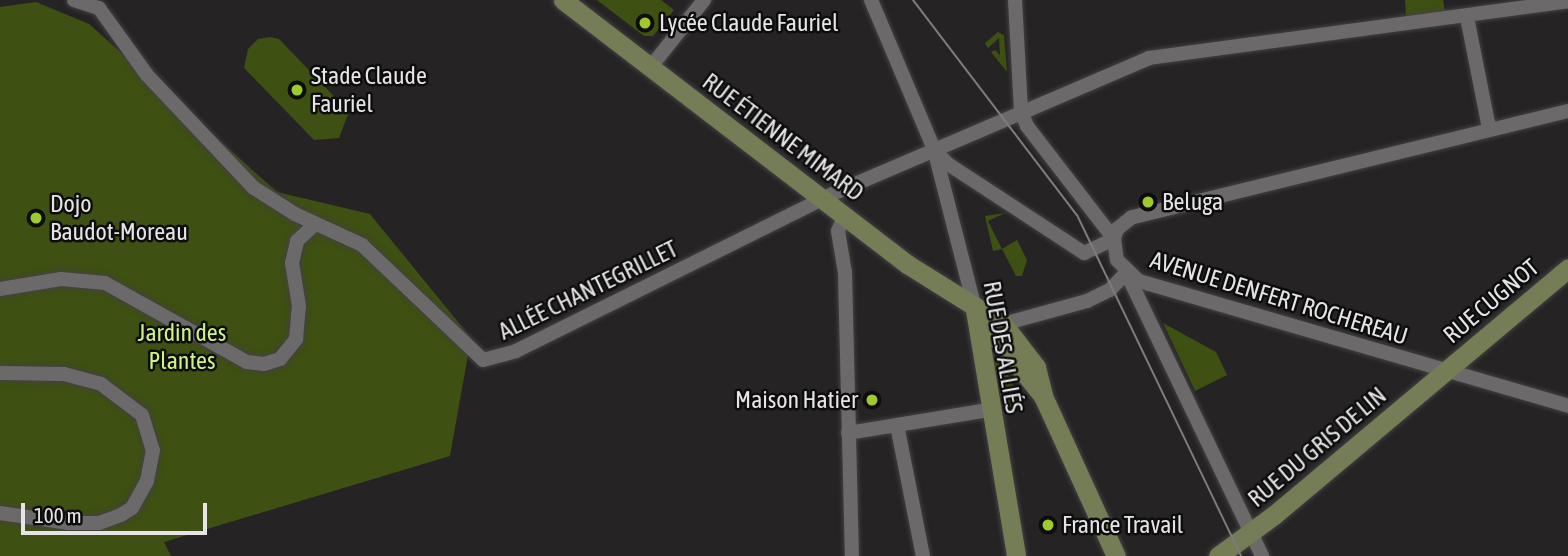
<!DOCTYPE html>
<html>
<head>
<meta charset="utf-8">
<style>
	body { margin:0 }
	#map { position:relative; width:1568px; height:556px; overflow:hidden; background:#262325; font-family:"Asap Condensed",sans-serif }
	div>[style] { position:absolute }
	.green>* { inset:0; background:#3e5012 }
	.roads { filter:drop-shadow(0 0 2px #434142) drop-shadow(0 0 2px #434142) }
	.minor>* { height:14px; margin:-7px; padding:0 7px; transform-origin:7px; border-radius:7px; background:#6c696b }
	.secondary>* { height:19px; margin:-9.5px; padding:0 9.5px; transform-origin:9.5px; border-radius:9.5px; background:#747d55 }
	.tram>* { height:2px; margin:-1px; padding:0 1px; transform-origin:1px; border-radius:1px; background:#7e7c7e }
	.dots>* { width:19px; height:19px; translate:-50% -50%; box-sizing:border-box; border:4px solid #0e0d0e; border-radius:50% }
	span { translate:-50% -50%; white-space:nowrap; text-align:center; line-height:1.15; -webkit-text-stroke:5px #0e0d0e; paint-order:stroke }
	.poi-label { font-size:24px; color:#e6e4e6 }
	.left { translate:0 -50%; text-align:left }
	.right { translate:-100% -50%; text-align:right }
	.street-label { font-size:24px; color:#e6e4e6 }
	.park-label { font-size:24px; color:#cdf383 }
	.scale { position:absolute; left:21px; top:503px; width:186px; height:32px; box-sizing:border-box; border:4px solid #e6e4e6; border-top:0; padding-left:9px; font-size:21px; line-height:24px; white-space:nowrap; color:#e6e4e6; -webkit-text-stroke:5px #0e0d0e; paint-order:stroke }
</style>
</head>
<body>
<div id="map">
	<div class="green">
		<i style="clip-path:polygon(597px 0,661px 0,674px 10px,653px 36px,644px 36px)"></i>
		<i style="clip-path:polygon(1405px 0,1443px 0,1445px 11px,1406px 16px)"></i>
		<i style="clip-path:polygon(36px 2px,89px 24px,277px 192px,370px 214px,471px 338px,450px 456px,164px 542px,171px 556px,0 556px,0 7px)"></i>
		<i style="clip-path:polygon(998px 32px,1004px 35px,1007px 72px,991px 52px,995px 50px,1000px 55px,999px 38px,988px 48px,985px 43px)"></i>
		<i style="clip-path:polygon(270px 37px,279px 39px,349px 112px,339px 138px,314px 140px,244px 68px,248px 49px,258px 39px)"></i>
		<i style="clip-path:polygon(1005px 213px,988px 221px,1002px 249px,1017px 240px,1027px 260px,1022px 276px,1016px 276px,1002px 249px,993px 251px,985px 216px)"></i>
		<i style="clip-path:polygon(1163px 323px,1216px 352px,1227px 375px,1195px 391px)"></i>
		<i style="clip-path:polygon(992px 357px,1003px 363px,1022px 405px,1003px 408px)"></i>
	</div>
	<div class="roads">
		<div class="minor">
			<i style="left:74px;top:0;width:26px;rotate:18deg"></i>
			<i style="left:99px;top:8px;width:82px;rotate:54.4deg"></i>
			<i style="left:147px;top:75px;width:156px;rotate:46.6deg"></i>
			<i style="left:254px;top:188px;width:49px;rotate:32.4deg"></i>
			<i style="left:295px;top:214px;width:74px;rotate:24.8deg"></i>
			<i style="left:362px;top:245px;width:167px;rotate:43.5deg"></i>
			<i style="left:483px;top:360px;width:34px;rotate:-15deg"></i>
			<i style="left:516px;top:351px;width:360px;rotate:-26.4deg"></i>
			<i style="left:839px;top:191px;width:337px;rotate:-23.2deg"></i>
			<i style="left:1149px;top:58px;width:423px;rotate:-7.7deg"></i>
			<i style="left:871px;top:0;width:162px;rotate:67.1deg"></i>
			<i style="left:934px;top:149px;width:165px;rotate:75.6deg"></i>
			<i style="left:1015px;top:0;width:111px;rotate:86.9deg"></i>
			<i style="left:1021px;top:111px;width:16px;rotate:68deg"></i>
			<i style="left:1027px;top:126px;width:143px;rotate:52.4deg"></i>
			<i style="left:1467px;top:17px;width:113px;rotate:78.8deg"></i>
			<i style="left:650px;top:68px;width:87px;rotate:-51.5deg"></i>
			<i style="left:1568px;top:111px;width:449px;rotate:166.3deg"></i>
			<i style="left:1132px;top:217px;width:19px;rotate:141deg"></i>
			<i style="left:1117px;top:229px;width:10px;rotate:107deg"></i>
			<i style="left:1114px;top:239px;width:21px;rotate:82deg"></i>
			<i style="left:1117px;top:260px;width:30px;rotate:44deg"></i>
			<i style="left:1139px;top:281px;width:447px;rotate:16.2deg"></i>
			<i style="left:934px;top:150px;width:20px;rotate:45deg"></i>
			<i style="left:948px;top:164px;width:163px;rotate:33.2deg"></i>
			<i style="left:1084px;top:253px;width:33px;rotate:-25deg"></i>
			<i style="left:845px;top:215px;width:17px;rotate:114deg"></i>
			<i style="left:838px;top:231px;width:43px;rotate:80.5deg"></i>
			<i style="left:845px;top:273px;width:283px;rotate:88.6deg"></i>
			<i style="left:1127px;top:274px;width:313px;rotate:64.4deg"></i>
			<i style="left:0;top:289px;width:62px;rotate:-9.3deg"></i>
			<i style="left:61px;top:279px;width:44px;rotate:5.2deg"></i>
			<i style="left:105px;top:283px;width:162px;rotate:29.1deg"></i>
			<i style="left:247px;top:362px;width:17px;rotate:7deg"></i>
			<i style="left:264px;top:364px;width:17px;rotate:-17deg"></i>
			<i style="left:280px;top:359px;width:26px;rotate:-51deg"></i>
			<i style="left:296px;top:339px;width:33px;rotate:-85deg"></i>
			<i style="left:299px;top:306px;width:44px;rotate:-99.2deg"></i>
			<i style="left:292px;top:263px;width:23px;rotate:-77deg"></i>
			<i style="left:297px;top:241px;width:25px;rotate:-43deg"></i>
			<i style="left:1003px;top:324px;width:87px;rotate:-15.3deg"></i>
			<i style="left:1087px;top:301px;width:25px;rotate:-26deg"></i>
			<i style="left:1110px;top:290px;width:25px;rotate:-47deg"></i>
			<i style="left:0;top:373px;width:64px;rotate:0.9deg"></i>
			<i style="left:64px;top:374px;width:38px;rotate:15deg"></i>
			<i style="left:101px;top:384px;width:51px;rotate:37.1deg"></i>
			<i style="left:142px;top:415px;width:37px;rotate:73deg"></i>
			<i style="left:153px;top:450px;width:32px;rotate:101deg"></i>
			<i style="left:147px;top:481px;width:31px;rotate:119deg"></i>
			<i style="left:132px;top:508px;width:13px;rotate:148deg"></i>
			<i style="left:121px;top:515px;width:23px;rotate:160deg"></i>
			<i style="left:99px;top:523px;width:30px;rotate:180deg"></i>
			<i style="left:69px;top:523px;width:70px;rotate:-171.8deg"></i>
			<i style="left:897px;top:425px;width:134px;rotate:78.8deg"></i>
			<i style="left:848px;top:433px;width:143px;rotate:-9.3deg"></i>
		</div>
		<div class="secondary">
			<i style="left:563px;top:0;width:434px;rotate:37.5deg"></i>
			<i style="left:907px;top:264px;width:113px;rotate:32deg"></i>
			<i style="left:1003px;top:324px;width:54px;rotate:52.5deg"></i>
			<i style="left:1036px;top:367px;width:30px;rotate:76deg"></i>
			<i style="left:1043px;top:396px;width:176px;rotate:65.5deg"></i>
			<i style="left:975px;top:310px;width:249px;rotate:80.5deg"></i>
			<i style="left:977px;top:314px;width:105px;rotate:51.2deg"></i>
			<i style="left:1218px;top:556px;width:69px;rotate:-36.2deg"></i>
			<i style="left:1274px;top:515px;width:384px;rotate:-40deg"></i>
		</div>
	</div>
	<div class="tram">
		<i style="left:913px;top:0;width:270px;rotate:52.7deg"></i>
		<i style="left:1077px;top:215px;width:378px;rotate:64.3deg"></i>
	</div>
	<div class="dots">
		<i style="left:645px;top:23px;background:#9eca2e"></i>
		<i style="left:297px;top:90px;background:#9eca2e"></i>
		<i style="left:1148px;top:202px;background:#9eca2e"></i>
		<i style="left:36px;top:218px;background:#9eca2e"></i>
		<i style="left:872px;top:400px;background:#9eca2e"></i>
		<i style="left:1048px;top:525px;background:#9eca2e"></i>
	</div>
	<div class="poi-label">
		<span class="left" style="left:659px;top:23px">Lycée Claude Fauriel</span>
		<span class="left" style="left:311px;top:90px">Stade Claude<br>Fauriel</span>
		<span class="left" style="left:1162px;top:202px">Beluga</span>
		<span class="left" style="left:50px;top:218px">Dojo<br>Baudot-Moreau</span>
		<span class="right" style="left:858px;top:400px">Maison Hatier</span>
		<span class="left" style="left:1062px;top:525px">France Travail</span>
	</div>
	<div class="street-label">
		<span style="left:783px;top:137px;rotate:37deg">RUE ÉTIENNE MIMARD</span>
		<span style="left:588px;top:290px;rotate:-26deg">ALLÉE CHANTEGRILLET</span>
		<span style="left:1279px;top:298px;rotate:17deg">AVENUE DENFERT ROCHEREAU</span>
		<span style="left:1491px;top:301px;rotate:-40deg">RUE CUGNOT</span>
		<span style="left:1003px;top:347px;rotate:80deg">RUE DES ALLIÉS</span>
		<span style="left:1317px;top:447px;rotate:-40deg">RUE DU GRIS DE LIN</span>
	</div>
	<div class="park-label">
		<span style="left:182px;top:347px">Jardin des<br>Plantes</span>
	</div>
	<div class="scale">100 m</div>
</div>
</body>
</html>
